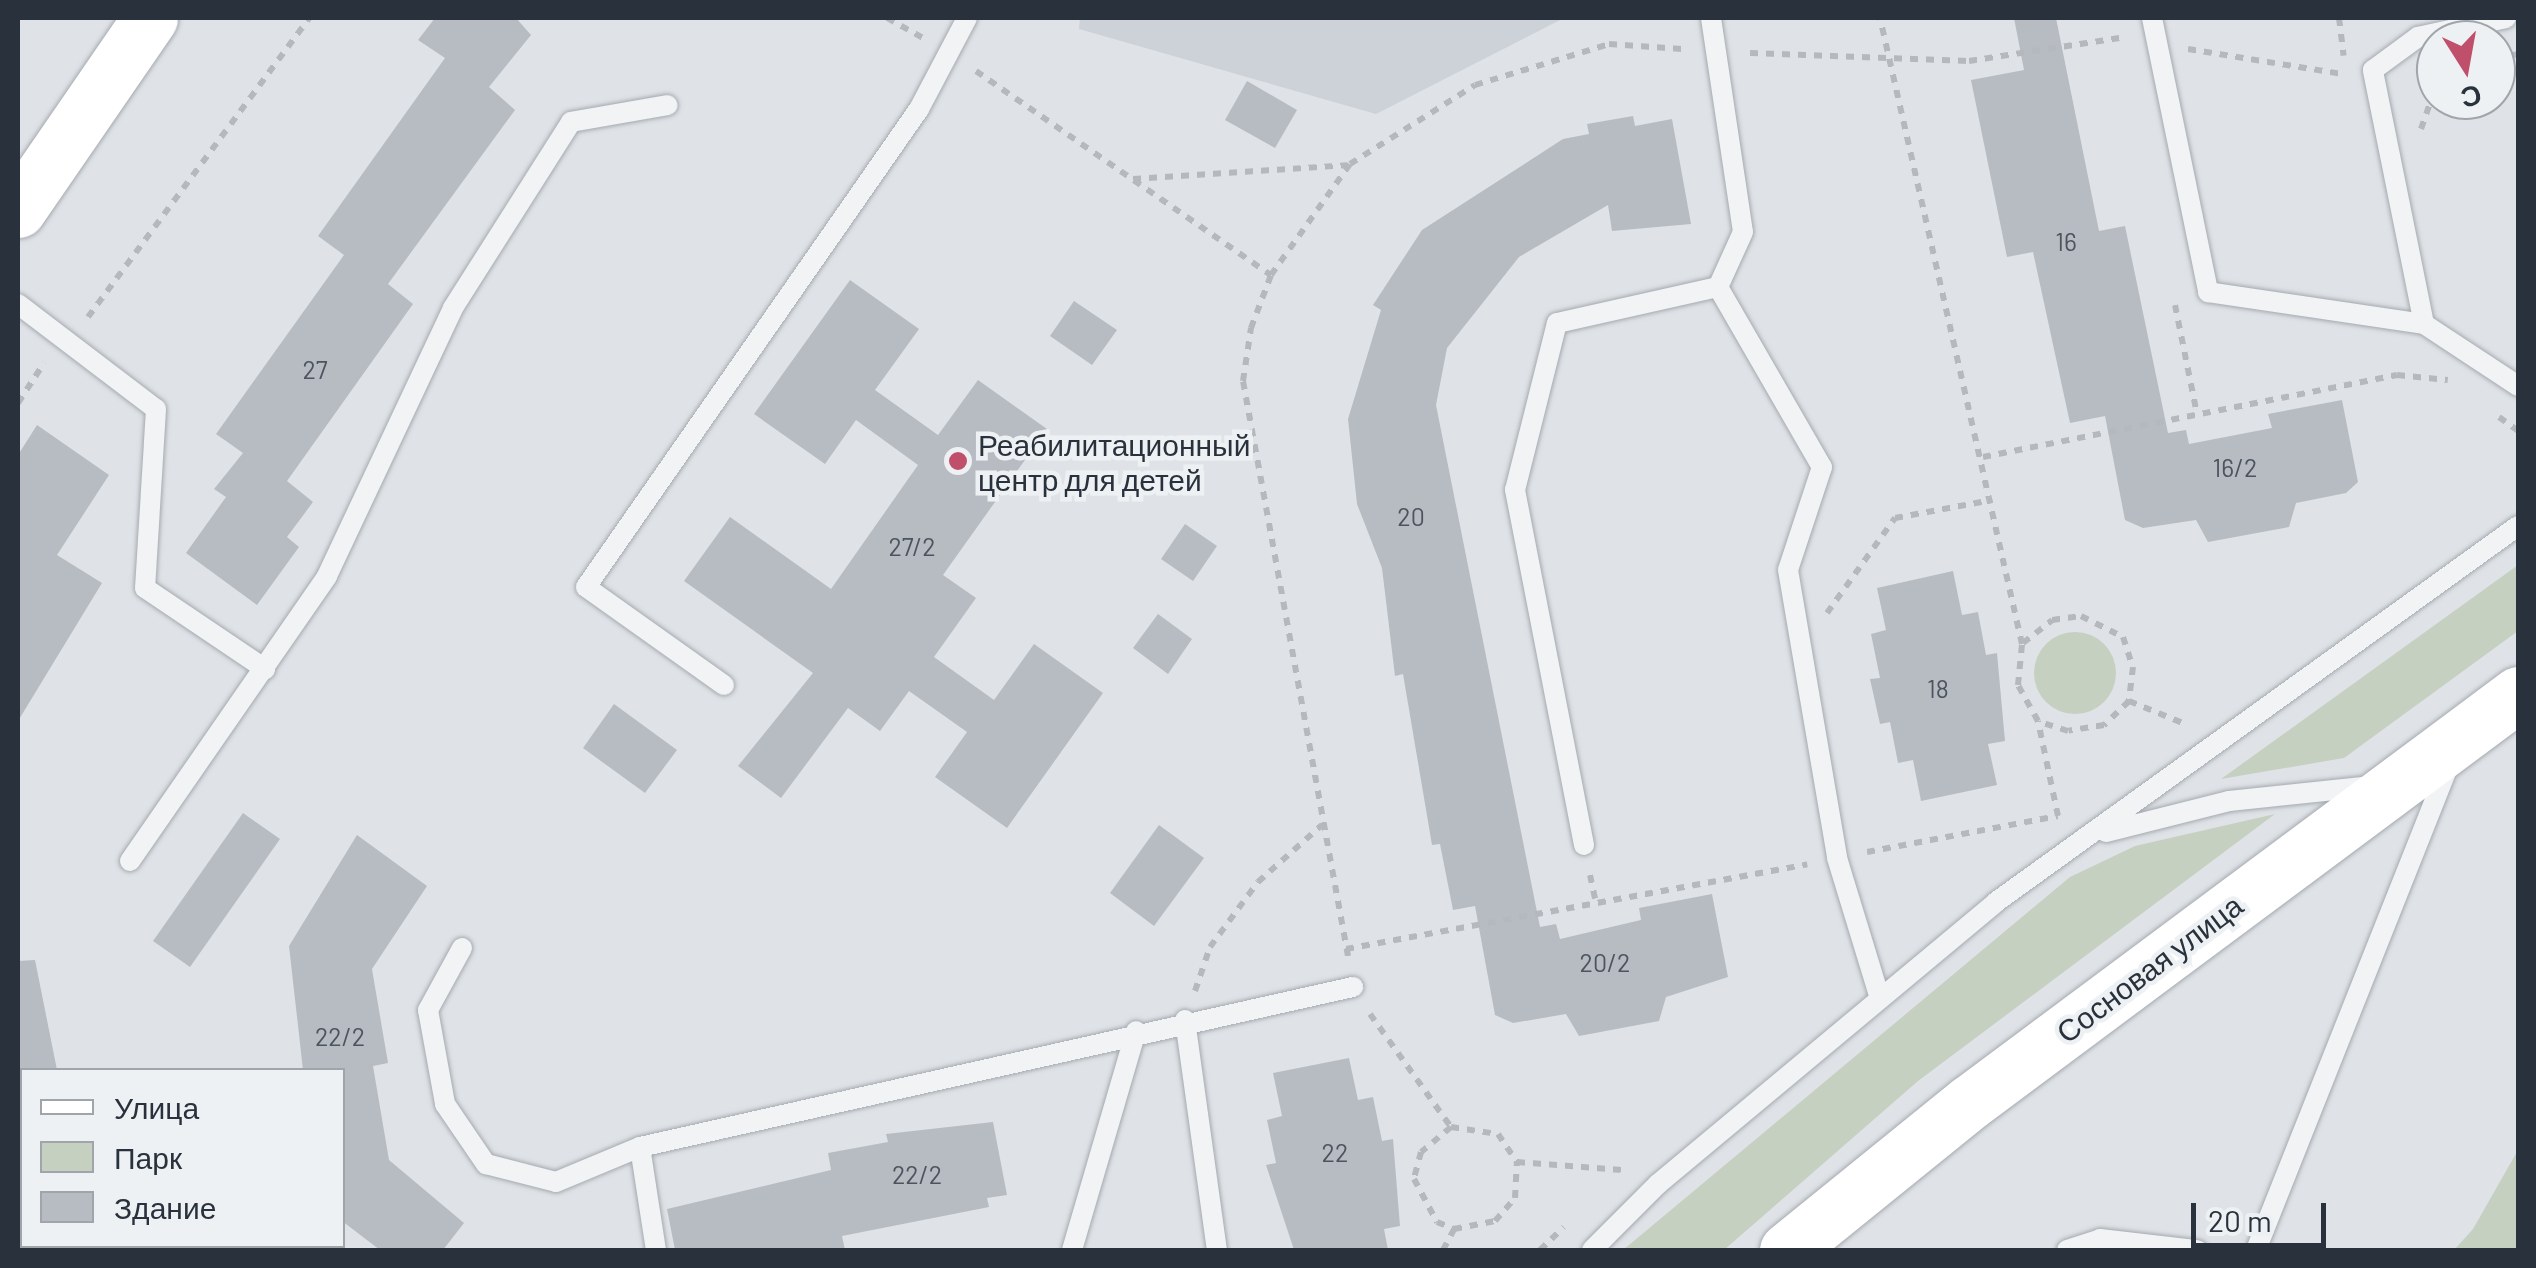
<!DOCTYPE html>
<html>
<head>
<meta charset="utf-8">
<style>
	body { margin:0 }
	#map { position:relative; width:2536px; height:1268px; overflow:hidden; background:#dfe3e7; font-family:Barlow,sans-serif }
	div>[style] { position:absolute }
	.built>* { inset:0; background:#cdd2d8 }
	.green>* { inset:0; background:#c6d0c1 }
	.round { border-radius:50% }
	.building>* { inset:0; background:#b7bcc3 }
	.path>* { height:6px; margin-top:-3px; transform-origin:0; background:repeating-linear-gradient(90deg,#b5b9be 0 8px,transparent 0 16px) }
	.roads { filter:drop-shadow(0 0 2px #a5aab0) drop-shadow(0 0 2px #a5aab0) }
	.lane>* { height:20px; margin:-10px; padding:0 10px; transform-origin:10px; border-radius:10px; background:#f1f3f5 }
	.secondary>* { height:55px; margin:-27.5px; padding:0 27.5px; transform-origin:27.5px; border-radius:27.5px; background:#fff }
	.dots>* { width:28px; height:28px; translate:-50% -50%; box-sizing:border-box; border:5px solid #eef1f4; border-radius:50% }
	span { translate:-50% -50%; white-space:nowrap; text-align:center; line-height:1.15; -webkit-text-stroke:9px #eef1f4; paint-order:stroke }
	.number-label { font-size:25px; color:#4c545e }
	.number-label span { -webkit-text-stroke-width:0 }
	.poi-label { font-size:30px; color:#29323c }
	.left { translate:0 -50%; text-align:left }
	.street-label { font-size:30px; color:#29323c }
	.frame { position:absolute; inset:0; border:20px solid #29323c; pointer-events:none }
	.legend { position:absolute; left:20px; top:1068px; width:325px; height:180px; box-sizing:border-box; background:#eef1f4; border:2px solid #9fa5aa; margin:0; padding:12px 18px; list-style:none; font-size:30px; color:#29323c }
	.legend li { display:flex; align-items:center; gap:20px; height:50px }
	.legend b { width:50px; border:2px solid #9fa5aa }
	.north { position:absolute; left:2416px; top:20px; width:100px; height:100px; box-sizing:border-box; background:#eef1f4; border:2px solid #9fa5aa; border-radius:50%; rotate:169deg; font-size:28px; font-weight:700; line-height:40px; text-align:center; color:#29323c }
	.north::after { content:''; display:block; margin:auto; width:35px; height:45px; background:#c04f6b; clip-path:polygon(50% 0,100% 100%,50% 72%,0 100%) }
	.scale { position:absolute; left:2191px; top:1203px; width:135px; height:45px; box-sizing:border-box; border:5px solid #29323c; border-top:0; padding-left:12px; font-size:30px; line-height:35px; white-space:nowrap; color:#29323c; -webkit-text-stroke:8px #eef1f4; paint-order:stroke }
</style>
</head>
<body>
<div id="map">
	<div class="built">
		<i style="clip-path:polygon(1080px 18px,1564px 18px,1376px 114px,1079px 29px)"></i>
	</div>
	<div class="green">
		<i style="clip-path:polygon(2518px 565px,2518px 631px,2344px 758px,2221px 779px)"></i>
		<i class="round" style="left:2034px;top:632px;width:82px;height:82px"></i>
		<i style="clip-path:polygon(2275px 814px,1918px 1081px,1724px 1250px,1623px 1250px,2070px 877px,2135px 846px)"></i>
		<i style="clip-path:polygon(2518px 1150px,2518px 1250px,2454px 1250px,2473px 1229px)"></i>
	</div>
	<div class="building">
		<i style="clip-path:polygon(435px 18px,516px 18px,531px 35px,489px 87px,515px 110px,388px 284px,413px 304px,287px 481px,313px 502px,287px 537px,299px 547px,257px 605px,186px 553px,226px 497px,214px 489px,243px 453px,216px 434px,344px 255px,318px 236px,445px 58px,418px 40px)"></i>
		<i style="clip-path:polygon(2014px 18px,2056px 18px,2099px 231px,2125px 226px,2168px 433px,2186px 430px,2189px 444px,2272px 428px,2268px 414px,2342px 400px,2358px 482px,2346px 493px,2296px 503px,2289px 527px,2208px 542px,2196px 520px,2143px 528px,2125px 520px,2105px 416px,2070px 423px,2033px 252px,2007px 257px,1971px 80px,2024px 70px)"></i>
		<i style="clip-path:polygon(1247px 81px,1297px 110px,1275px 148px,1225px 120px)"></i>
		<i style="clip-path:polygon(1633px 116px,1635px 126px,1672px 119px,1691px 224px,1612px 231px,1608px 205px,1519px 257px,1447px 348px,1436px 405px,1540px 927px,1556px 924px,1560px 939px,1641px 920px,1639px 908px,1712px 894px,1728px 977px,1666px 997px,1659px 1021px,1579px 1036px,1566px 1014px,1513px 1023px,1495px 1015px,1475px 906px,1453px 910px,1440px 844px,1432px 845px,1403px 674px,1395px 676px,1382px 568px,1357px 504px,1348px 419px,1381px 310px,1373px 305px,1422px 230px,1563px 139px,1589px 134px,1587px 124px)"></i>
		<i style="clip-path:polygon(850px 280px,919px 329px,875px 390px,938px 435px,978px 380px,1047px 429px,943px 575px,976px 598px,934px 657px,994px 700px,1034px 644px,1103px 693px,1007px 828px,935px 777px,967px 732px,909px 691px,880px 731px,848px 708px,781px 798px,738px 766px,813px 673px,684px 581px,730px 517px,831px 589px,918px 465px,856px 420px,825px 464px,754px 414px)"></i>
		<i style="clip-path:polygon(1074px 301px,1117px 330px,1092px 365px,1050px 336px)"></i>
		<i style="clip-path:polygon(37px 425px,109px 475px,57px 555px,102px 583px,18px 721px,18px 455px)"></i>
		<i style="clip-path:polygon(1185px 524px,1217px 546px,1193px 581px,1161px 559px)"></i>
		<i style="clip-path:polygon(1953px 571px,1962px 615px,1978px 612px,1986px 655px,1997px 653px,2005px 741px,1988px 744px,1997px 785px,1921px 801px,1913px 760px,1898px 763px,1890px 722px,1880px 724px,1870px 679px,1880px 678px,1871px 634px,1886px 630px,1877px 588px)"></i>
		<i style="clip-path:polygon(1158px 614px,1192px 639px,1168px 674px,1133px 648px)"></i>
		<i style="clip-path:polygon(614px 704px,677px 750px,645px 793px,583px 748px)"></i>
		<i style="clip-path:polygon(243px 813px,280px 839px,190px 967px,153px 941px)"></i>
		<i style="clip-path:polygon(1159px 825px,1204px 858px,1154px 926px,1110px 893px)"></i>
		<i style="clip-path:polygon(357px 835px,427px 886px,372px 969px,388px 1063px,373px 1066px,389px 1160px,464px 1223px,443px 1250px,380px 1250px,342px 1221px,342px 1070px,303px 1070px,289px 946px)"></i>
		<i style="clip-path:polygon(35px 960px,57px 1070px,18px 1070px,18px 961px)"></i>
		<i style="clip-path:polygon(1349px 1058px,1358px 1100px,1373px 1097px,1382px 1141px,1393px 1139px,1400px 1226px,1384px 1229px,1388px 1250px,1294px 1250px,1266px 1165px,1276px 1163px,1267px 1120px,1282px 1116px,1273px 1073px)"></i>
		<i style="clip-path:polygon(993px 1122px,1007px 1195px,987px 1198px,989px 1207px,842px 1236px,845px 1250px,675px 1250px,667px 1209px,831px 1170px,828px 1153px,888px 1142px,886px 1134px)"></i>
	</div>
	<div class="path">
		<i style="left:887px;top:18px;width:41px;rotate:29.1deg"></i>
		<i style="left:2339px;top:18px;width:38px;rotate:83deg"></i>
		<i style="left:2188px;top:49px;width:157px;rotate:9.2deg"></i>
		<i style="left:1750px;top:53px;width:219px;rotate:2.1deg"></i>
		<i style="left:1969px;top:61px;width:152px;rotate:-8.7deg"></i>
		<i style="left:2496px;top:58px;width:22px;rotate:-10deg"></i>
		<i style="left:976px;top:71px;width:359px;rotate:34.7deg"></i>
		<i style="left:2421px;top:129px;width:46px;rotate:-70.8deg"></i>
		<i style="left:1133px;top:179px;width:215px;rotate:-3.7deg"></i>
		<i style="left:2175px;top:305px;width:111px;rotate:78.6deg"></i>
		<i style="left:88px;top:317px;width:372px;rotate:-53.5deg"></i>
		<i style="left:18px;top:403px;width:48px;rotate:-57deg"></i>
		<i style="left:2499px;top:417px;width:24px;rotate:36deg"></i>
		<i style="left:1983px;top:457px;width:422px;rotate:-11.2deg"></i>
		<i style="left:2397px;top:375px;width:51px;rotate:5.6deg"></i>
		<i style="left:1827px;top:613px;width:117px;rotate:-54.4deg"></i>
		<i style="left:1895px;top:518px;width:99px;rotate:-10.5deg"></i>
		<i style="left:2023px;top:643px;width:37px;rotate:-38deg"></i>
		<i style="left:2052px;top:620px;width:29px;rotate:-8deg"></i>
		<i style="left:2081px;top:616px;width:47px;rotate:26.6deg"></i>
		<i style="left:2123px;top:637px;width:32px;rotate:72deg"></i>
		<i style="left:2133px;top:667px;width:34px;rotate:97deg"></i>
		<i style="left:2129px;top:701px;width:35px;rotate:136deg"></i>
		<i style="left:2104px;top:725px;width:36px;rotate:171deg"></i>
		<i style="left:2068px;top:731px;width:29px;rotate:-162deg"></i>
		<i style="left:2129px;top:701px;width:61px;rotate:22.3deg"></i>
		<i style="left:1867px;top:852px;width:194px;rotate:-10.7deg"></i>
		<i style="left:2058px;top:816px;width:97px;rotate:-101.9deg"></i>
		<i style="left:2038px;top:721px;width:41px;rotate:-119.1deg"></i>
		<i style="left:2018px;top:685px;width:41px;rotate:-84.4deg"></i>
		<i style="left:2022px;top:644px;width:642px;rotate:-102.78deg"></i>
		<i style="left:1590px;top:875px;width:29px;rotate:78deg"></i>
		<i style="left:1346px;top:949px;width:469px;rotate:-10.4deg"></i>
		<i style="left:1348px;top:956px;width:585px;rotate:-100.35deg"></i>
		<i style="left:1243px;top:381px;width:54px;rotate:-81.4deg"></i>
		<i style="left:1251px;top:328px;width:57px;rotate:-69.3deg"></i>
		<i style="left:1271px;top:275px;width:136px;rotate:-54.6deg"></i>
		<i style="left:1350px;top:164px;width:148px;rotate:-32.3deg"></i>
		<i style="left:1475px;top:85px;width:140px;rotate:-17deg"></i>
		<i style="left:1609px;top:44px;width:73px;rotate:3.9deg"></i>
		<i style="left:1195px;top:991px;width:46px;rotate:-71.2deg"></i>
		<i style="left:1210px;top:947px;width:81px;rotate:-53.6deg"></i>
		<i style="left:1258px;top:882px;width:86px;rotate:-41.7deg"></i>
		<i style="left:1370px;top:1014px;width:139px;rotate:54.4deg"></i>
		<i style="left:1451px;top:1127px;width:48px;rotate:8.5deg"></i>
		<i style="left:1498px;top:1134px;width:34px;rotate:56deg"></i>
		<i style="left:1517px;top:1162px;width:105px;rotate:4.4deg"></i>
		<i style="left:1451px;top:1127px;width:39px;rotate:140deg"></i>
		<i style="left:1421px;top:1152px;width:28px;rotate:105deg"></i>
		<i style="left:1414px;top:1179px;width:49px;rotate:61.9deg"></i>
		<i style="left:1437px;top:1222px;width:18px;rotate:22deg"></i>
		<i style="left:1454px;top:1229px;width:42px;rotate:-11deg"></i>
		<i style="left:1495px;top:1221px;width:30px;rotate:-49deg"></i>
		<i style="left:1515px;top:1198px;width:36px;rotate:-87deg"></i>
		<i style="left:1443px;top:1250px;width:24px;rotate:-62deg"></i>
		<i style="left:1540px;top:1250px;width:33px;rotate:-44deg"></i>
	</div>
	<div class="roads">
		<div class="lane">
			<i style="left:1711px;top:18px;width:216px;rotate:81.5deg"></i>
			<i style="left:1743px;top:232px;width:60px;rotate:114.4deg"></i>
			<i style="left:2152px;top:18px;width:280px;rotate:78.4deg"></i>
			<i style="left:2208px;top:292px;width:218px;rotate:8.4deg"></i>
			<i style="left:2424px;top:324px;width:113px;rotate:33.4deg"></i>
			<i style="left:18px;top:304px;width:173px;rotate:37.3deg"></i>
			<i style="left:156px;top:409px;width:179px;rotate:93.5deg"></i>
			<i style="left:145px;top:588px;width:145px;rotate:34deg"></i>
			<i style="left:2424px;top:324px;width:259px;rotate:-101.4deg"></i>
			<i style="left:2373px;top:70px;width:56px;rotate:-36.3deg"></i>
			<i style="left:2418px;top:37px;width:90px;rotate:-12.2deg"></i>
			<i style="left:724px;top:685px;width:169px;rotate:-144.6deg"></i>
			<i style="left:586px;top:587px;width:583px;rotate:-55.14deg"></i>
			<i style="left:919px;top:109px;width:103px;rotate:-62.2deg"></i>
			<i style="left:2106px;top:832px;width:127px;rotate:-14.1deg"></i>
			<i style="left:2229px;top:801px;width:144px;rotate:-6deg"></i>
			<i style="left:1584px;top:845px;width:362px;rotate:-101deg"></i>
			<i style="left:1515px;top:490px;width:172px;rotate:-75.9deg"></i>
			<i style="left:1557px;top:323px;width:165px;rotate:-12.6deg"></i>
			<i style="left:1718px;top:287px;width:208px;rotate:60deg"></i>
			<i style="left:1822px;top:467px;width:108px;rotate:108.3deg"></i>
			<i style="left:1788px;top:570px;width:292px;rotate:80.3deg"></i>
			<i style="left:1837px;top:858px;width:143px;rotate:73deg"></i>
			<i style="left:130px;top:861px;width:346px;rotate:-55.3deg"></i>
			<i style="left:327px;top:576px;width:296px;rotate:-64.8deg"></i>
			<i style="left:453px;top:308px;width:220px;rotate:-57.6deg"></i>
			<i style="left:571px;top:122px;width:98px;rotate:-9.9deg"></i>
			<i style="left:462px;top:948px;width:71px;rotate:118.7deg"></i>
			<i style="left:428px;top:1010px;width:96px;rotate:79.7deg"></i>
			<i style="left:445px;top:1104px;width:73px;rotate:55.7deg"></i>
			<i style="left:486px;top:1164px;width:72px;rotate:14.4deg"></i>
			<i style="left:556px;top:1182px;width:91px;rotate:-22.6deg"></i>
			<i style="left:640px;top:1147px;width:731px;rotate:-12.65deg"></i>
			<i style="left:1185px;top:1020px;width:232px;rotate:82.1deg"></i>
			<i style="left:640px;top:1147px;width:104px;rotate:81.2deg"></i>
			<i style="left:1072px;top:1250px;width:228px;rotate:-73.7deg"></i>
			<i style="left:1592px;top:1250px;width:93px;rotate:-45deg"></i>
			<i style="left:1658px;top:1184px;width:440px;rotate:-39.8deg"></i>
			<i style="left:1996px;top:902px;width:643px;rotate:-35.77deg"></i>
			<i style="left:2067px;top:1250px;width:35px;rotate:-18deg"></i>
			<i style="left:2100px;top:1239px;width:98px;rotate:6.5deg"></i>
			<i style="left:2256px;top:1250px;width:525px;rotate:-68.32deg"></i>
		</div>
		<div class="secondary">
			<i style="left:18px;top:210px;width:233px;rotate:-55.5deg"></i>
			<i style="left:1787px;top:1250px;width:235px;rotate:-39deg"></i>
			<i style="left:1970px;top:1102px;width:683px;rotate:-36.67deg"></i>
		</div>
	</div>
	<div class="dots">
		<i style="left:958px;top:461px;background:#c04f6b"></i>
	</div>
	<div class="number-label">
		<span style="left:2066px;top:241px">16</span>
		<span style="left:315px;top:369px">27</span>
		<span style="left:2235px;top:467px">16/2</span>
		<span style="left:1411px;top:516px">20</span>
		<span style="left:912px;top:546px">27/2</span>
		<span style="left:1938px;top:688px">18</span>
		<span style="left:1605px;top:962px">20/2</span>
		<span style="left:340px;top:1036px">22/2</span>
		<span style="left:1335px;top:1152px">22</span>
		<span style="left:917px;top:1174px">22/2</span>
	</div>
	<div class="poi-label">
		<span class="left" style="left:978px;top:461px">Реабилитационный<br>центр для детей</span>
	</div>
	<div class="street-label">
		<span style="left:2149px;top:968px;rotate:-37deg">Сосновая улица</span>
	</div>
	<div class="frame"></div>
	<ul class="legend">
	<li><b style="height:12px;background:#fff"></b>Улица</li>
	<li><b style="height:28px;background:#c6d0c1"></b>Парк</li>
	<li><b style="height:28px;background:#b7bcc3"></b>Здание</li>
	</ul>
	<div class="north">С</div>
	<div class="scale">20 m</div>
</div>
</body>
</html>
